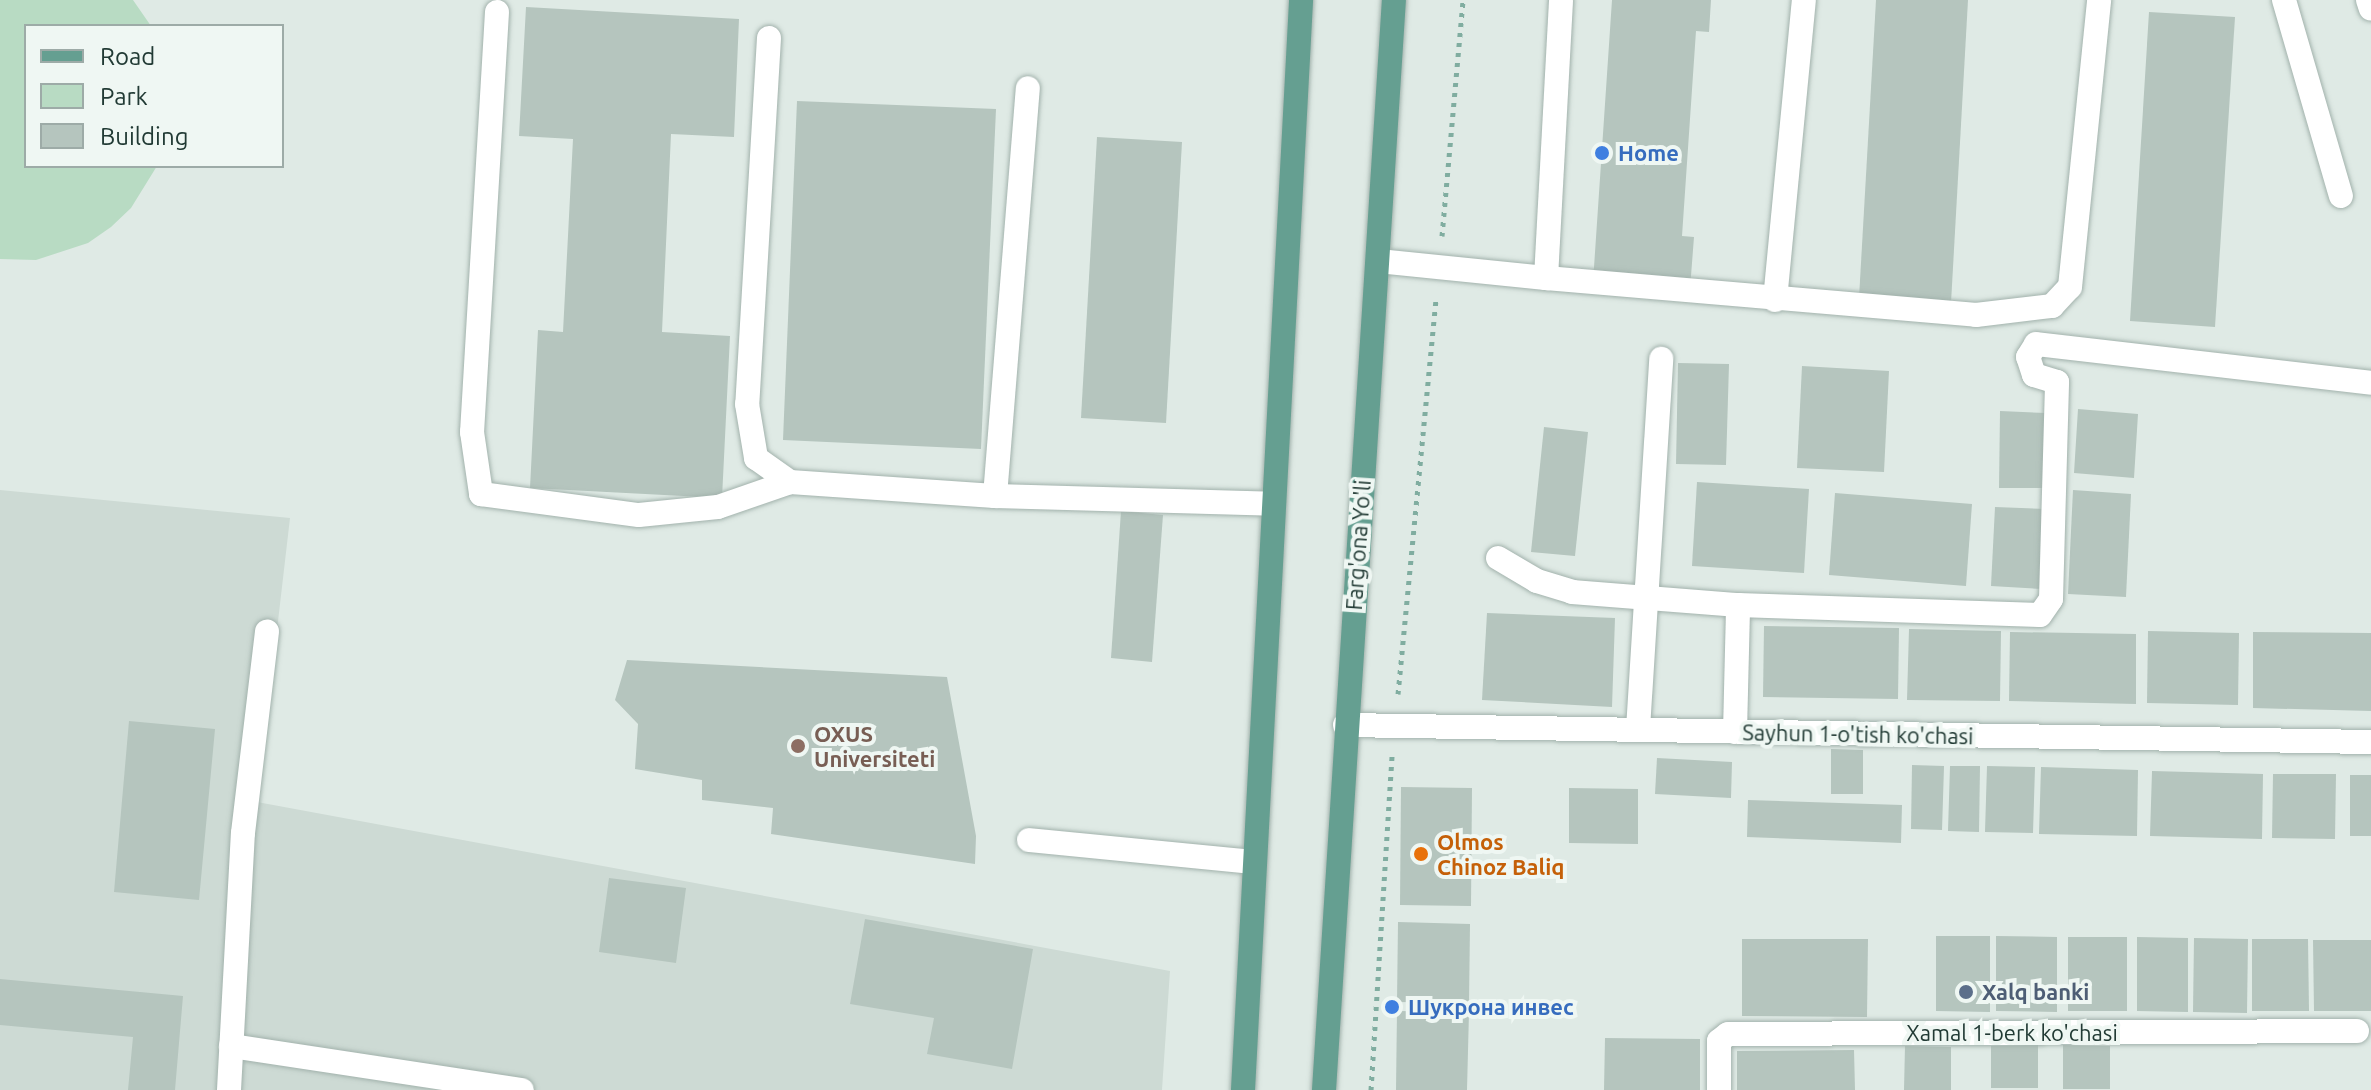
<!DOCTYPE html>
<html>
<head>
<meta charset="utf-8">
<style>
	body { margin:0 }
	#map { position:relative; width:2371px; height:1090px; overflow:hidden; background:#dfeae5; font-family:Ubuntu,sans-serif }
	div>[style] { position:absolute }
	.built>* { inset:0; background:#cddad4 }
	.green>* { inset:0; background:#b8dbc3 }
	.building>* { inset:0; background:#b5c5be }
	.path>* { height:5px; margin-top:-2.5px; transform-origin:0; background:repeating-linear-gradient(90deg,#80ada0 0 4px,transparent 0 10px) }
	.roads { filter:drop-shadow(0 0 2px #a2b2ac) drop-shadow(0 0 2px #a2b2ac) }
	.minor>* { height:24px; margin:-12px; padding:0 12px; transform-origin:12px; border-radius:12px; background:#fff }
	.major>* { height:24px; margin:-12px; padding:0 12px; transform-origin:12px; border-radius:12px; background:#659f91 }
	.dots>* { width:22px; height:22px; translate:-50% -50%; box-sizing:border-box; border:4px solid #eff7f3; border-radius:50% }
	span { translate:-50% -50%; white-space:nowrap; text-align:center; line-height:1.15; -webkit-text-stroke:8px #eff7f3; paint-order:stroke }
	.shop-label { font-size:22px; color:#366cbe; font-weight:700 }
	.left { translate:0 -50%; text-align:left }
	.street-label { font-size:22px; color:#213a34 }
	.education-label { font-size:22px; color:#785e54; font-weight:700 }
	.food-label { font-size:22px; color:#c56008; font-weight:700 }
	.service-label { font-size:22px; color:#4e5e75; font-weight:700 }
	.legend { position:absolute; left:24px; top:24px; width:260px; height:144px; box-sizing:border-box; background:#eff7f3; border:2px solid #9daba7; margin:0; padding:10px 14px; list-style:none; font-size:24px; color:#213a34 }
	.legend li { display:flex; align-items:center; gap:16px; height:40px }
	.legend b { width:40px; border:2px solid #9daba7 }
</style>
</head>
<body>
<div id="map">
	<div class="built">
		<i style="clip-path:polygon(0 490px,290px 518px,257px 802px,1170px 971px,1162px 1090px,0 1090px)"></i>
	</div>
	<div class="green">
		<i style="clip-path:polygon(0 0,133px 0,151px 26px,26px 26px,26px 166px,157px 166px,131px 208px,111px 227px,88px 243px,36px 260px,0 259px)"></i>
	</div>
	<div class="building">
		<i style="clip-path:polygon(1612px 0,1711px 0,1709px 32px,1696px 31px,1682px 236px,1694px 237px,1690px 289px,1593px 282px)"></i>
		<i style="clip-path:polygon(1876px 0,1968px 0,1951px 303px,1859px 298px)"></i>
		<i style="clip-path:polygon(526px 7px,739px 19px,734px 137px,671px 134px,662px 332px,730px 336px,722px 498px,530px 488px,538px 330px,563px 332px,573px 139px,519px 136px)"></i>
		<i style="clip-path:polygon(2149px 12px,2235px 17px,2215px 327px,2130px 321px)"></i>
		<i style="clip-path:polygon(797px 101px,996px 109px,981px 449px,783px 440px)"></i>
		<i style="clip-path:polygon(1097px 137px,1182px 142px,1166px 423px,1081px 418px)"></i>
		<i style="clip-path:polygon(1678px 363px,1729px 364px,1726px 465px,1676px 464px)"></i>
		<i style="clip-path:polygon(1802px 366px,1889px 371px,1884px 472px,1797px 468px)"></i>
		<i style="clip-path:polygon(2078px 409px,2138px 414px,2134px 478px,2074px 473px)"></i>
		<i style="clip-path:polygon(2000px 411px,2046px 413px,2044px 488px,1999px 488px)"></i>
		<i style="clip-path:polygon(1544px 427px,1588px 432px,1575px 556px,1531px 552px)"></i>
		<i style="clip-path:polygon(1697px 482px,1809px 489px,1804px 573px,1692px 566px)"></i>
		<i style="clip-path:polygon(2073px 490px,2131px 494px,2126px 597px,2068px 594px)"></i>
		<i style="clip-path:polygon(1835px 493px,1972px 504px,1966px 586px,1829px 575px)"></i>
		<i style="clip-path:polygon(1995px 507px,2046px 509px,2042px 589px,1991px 586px)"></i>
		<i style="clip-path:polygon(1121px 511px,1163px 515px,1152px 662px,1111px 658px)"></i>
		<i style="clip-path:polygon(1487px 613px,1615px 618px,1612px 707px,1482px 700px)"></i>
		<i style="clip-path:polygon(1764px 626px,1899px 628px,1898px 699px,1763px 697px)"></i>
		<i style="clip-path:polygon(1909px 629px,2001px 631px,2000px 701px,1907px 700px)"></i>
		<i style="clip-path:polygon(2148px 631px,2239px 633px,2238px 705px,2147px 703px)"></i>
		<i style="clip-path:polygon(2010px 632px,2136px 634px,2136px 704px,2009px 701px)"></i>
		<i style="clip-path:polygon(2253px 632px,2371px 633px,2371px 711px,2253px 708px)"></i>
		<i style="clip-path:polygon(627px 660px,947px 677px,976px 836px,975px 864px,771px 834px,773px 808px,702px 800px,702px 780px,635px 769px,638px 724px,615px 700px)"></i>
		<i style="clip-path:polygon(129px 721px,215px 729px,199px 900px,114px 892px)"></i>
		<i style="clip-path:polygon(1831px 749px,1863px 750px,1863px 794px,1831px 794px)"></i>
		<i style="clip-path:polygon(1657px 758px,1732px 762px,1731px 798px,1655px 794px)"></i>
		<i style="clip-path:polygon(1912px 765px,1944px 766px,1942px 830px,1911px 829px)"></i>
		<i style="clip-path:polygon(1950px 766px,1980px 766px,1979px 832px,1948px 831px)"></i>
		<i style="clip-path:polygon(1987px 766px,2035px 767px,2033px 833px,1985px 832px)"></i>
		<i style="clip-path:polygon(2041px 767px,2138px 770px,2137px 836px,2039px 834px)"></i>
		<i style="clip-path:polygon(2152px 771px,2263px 774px,2262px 839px,2150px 836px)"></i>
		<i style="clip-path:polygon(2273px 774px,2336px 774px,2335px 839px,2272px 838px)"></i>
		<i style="clip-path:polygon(2350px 775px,2371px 775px,2371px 836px,2350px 836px)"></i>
		<i style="clip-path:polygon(1401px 787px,1472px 788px,1471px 906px,1400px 905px)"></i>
		<i style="clip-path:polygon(1569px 788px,1638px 789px,1638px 844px,1569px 843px)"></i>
		<i style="clip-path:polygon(1748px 800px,1902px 805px,1901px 843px,1747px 837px)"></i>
		<i style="clip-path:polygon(609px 878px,686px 888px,676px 963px,599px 952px)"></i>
		<i style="clip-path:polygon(865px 919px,1033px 949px,1012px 1069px,927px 1054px,934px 1018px,850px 1004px)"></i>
		<i style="clip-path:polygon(1398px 922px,1470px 924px,1469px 1003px,1397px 1002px)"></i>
		<i style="clip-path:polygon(1936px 936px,1990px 936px,1990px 1012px,1936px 1011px)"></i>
		<i style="clip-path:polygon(1996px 936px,2057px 937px,2057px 1012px,1996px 1011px)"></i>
		<i style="clip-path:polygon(2068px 937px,2127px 937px,2127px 1011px,2068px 1011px)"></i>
		<i style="clip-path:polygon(2137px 937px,2188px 938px,2188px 1012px,2137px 1011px)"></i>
		<i style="clip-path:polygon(2194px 938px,2248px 939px,2247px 1013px,2193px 1012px)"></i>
		<i style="clip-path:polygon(1742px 939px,1868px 939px,1867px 1017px,1742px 1016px)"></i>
		<i style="clip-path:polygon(2252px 939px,2308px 939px,2309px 1011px,2252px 1011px)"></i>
		<i style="clip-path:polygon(2313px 940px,2371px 940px,2371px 1011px,2314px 1011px)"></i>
		<i style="clip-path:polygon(0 979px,183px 996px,175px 1090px,128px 1090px,133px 1037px,0 1025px)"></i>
		<i style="clip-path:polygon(1397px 1011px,1469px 1012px,1467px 1090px,1396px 1090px)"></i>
		<i style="clip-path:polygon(1605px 1038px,1700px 1039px,1700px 1090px,1604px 1090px)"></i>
		<i style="clip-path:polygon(2038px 1045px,2038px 1088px,1991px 1088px,1991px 1046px)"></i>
		<i style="clip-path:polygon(2063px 1045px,2110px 1046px,2110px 1089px,2063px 1089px)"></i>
		<i style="clip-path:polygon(1905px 1046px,1951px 1047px,1951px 1090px,1904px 1090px)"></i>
		<i style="clip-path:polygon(1854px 1050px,1855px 1090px,1737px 1090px,1737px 1051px)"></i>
	</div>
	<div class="path">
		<i style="left:1442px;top:236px;width:237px;rotate:-84.9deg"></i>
		<i style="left:1398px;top:694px;width:398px;rotate:-84.5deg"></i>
		<i style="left:1371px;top:1090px;width:335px;rotate:-86.4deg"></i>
	</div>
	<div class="roads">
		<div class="minor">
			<i style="left:2284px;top:0;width:204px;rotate:73.8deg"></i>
			<i style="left:2368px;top:0;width:9px;rotate:72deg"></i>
			<i style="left:497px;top:12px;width:421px;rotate:93.4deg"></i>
			<i style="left:472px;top:432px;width:63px;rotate:81.7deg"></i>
			<i style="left:481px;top:494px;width:159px;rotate:7.6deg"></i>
			<i style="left:639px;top:515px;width:79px;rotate:-5.8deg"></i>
			<i style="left:718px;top:507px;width:76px;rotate:-19.1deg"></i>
			<i style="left:769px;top:38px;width:367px;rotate:93.4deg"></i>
			<i style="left:747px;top:404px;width:55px;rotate:80.5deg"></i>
			<i style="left:756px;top:458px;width:42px;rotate:35.2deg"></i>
			<i style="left:790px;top:482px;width:205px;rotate:3.9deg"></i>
			<i style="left:995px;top:496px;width:278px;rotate:1.6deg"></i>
			<i style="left:1378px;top:261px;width:169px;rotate:5.8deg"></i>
			<i style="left:1546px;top:278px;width:278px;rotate:-86.9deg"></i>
			<i style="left:1546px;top:278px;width:432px;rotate:4.9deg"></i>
			<i style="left:1976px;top:315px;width:77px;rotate:-6.8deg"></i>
			<i style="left:2052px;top:306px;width:26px;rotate:-47deg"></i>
			<i style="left:2070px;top:287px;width:288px;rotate:-84.2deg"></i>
			<i style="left:1775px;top:300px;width:301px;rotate:-84.5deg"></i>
			<i style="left:995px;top:496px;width:409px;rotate:-85.4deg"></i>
			<i style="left:1498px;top:558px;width:45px;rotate:30.5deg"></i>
			<i style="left:1537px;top:581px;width:37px;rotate:17deg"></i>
			<i style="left:1572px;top:592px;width:167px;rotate:4.5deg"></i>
			<i style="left:1738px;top:605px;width:302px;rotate:1.9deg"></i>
			<i style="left:2040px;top:615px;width:19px;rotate:-55deg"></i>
			<i style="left:2051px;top:599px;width:217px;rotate:-88.4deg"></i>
			<i style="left:2057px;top:382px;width:24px;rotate:-163deg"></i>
			<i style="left:2034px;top:375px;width:19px;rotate:-108deg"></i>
			<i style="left:2028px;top:357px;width:15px;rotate:-58deg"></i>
			<i style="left:2036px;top:344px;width:337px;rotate:6.6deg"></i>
			<i style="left:1345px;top:725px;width:1026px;rotate:0.95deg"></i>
			<i style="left:1638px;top:729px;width:371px;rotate:-86.4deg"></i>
			<i style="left:1735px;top:732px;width:127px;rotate:-88.6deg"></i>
			<i style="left:1029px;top:840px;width:226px;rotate:5.6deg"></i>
			<i style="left:231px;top:1046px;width:294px;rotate:8.6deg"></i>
			<i style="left:229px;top:1090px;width:257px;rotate:-86.9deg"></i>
			<i style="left:243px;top:833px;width:203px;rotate:-83.2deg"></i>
			<i style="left:1719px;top:1090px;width:49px;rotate:-90deg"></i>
			<i style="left:1719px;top:1041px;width:11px;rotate:-38deg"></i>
			<i style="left:1728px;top:1034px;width:629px;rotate:-0.27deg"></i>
		</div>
		<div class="major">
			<i style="left:1243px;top:1090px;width:1092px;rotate:-86.95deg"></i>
			<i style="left:1324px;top:1090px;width:1092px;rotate:-86.33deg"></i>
		</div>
	</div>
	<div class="dots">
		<i style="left:1602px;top:153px;background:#3f7fe0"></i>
		<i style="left:798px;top:746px;background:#8d6e63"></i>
		<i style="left:1421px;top:854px;background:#e8710a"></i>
		<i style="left:1966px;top:992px;background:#5c6f8a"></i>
		<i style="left:1392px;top:1007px;background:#3f7fe0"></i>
	</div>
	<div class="shop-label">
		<span class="left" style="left:1618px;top:153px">Home</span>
		<span class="left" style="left:1408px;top:1007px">Шукрона инвес</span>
	</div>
	<div class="street-label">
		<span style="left:1358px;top:545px;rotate:-86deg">Farg'ona Yo'li</span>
		<span style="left:1858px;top:734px;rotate:1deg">Sayhun 1-o'tish ko'chasi</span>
		<span style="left:2012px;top:1033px">Xamal 1-berk ko'chasi</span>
	</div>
	<div class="education-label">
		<span class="left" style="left:814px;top:746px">OXUS<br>Universiteti</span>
	</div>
	<div class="food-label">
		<span class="left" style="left:1437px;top:854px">Olmos<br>Chinoz Baliq</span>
	</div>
	<div class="service-label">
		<span class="left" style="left:1982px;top:992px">Xalq banki</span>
	</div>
	<ul class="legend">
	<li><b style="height:10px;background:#659f91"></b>Road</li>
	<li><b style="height:22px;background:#b8dbc3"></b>Park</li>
	<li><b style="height:22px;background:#b5c5be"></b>Building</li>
	</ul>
</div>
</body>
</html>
